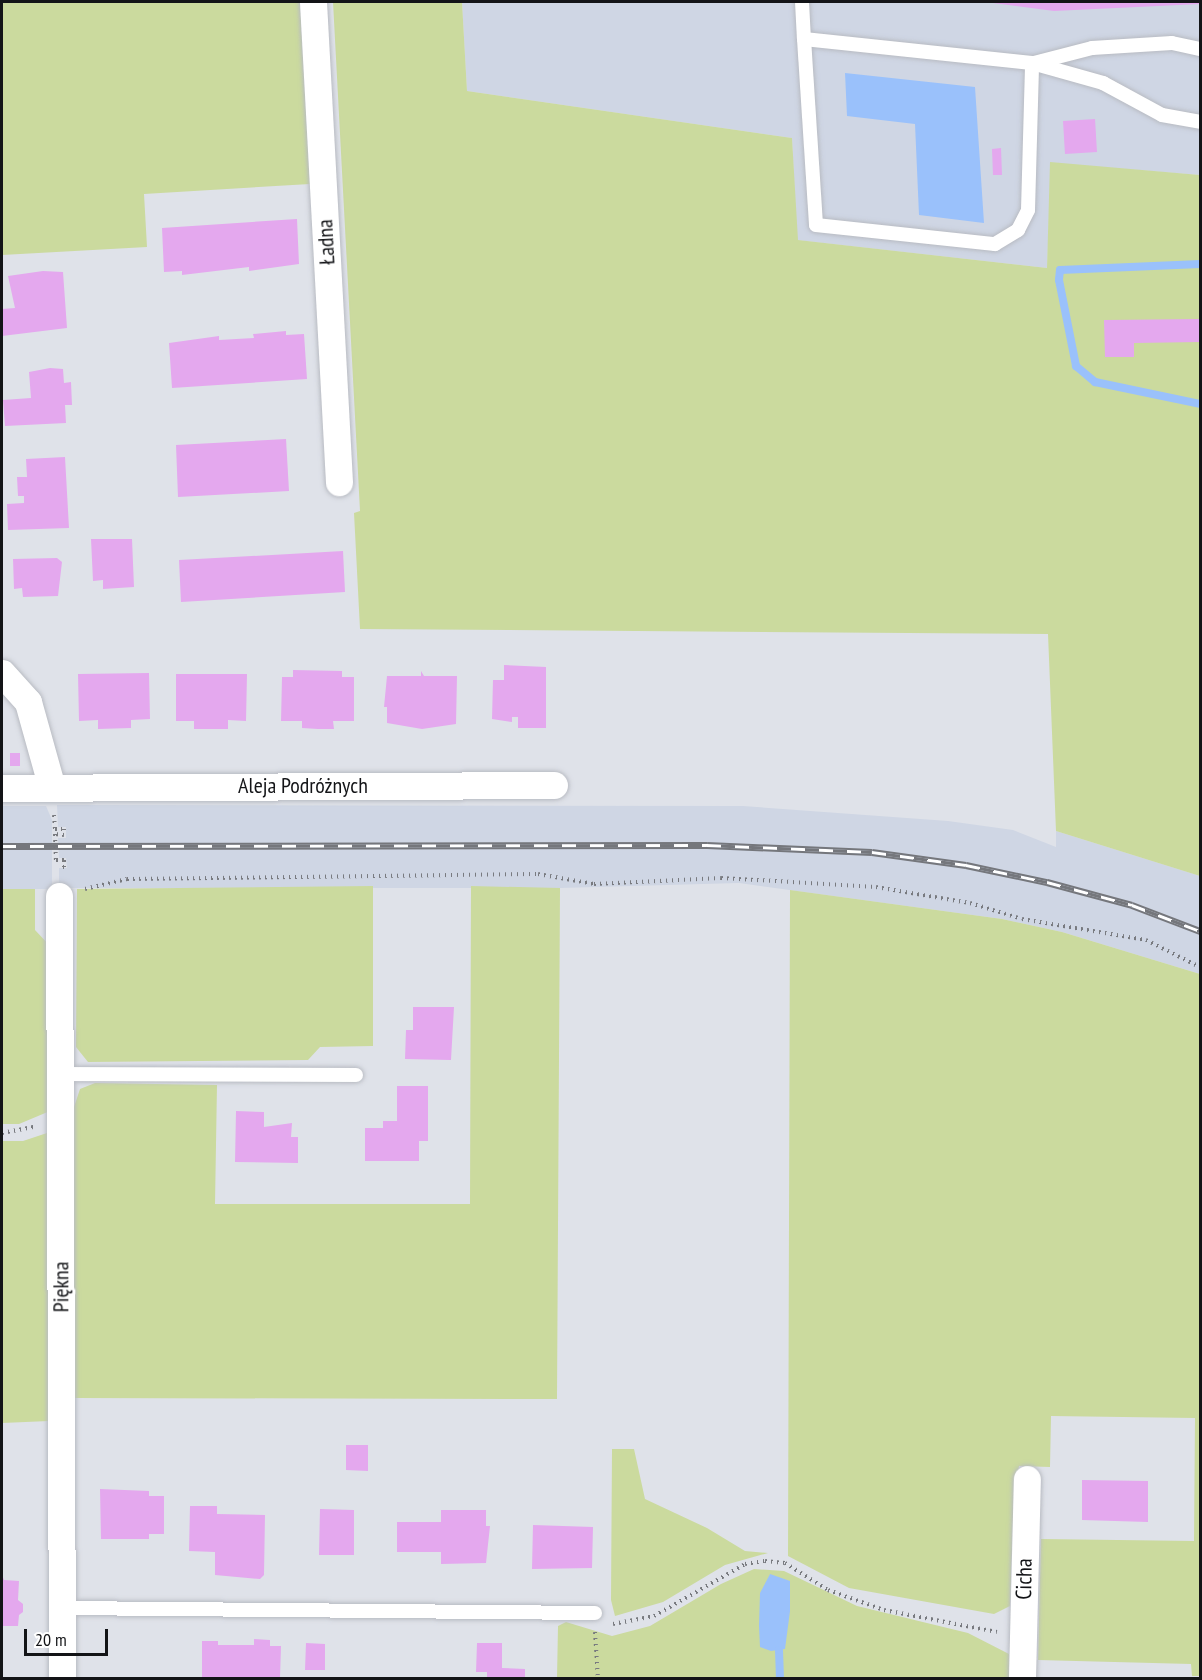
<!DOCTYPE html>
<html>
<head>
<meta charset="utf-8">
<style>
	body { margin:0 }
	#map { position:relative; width:1202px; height:1680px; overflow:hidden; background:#dfe2e9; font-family:"PT Sans Narrow",sans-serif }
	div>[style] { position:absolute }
	.built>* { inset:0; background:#cfd6e4 }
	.green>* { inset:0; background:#cbda9e }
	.water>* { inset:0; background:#9ac1fb }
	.stream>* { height:8px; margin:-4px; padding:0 4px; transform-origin:4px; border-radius:4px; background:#9ac1fb }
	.building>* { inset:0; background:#e4a8ee }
	.path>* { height:4px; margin-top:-2px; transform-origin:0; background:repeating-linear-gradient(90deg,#787a7f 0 1.5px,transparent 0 6px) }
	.roads { filter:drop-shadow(0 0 2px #b8bbc2) drop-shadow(0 0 2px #b8bbc2) }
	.service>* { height:14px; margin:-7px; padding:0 7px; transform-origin:7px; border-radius:7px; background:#fff }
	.minor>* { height:27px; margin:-13.5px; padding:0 13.5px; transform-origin:13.5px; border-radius:13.5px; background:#fff }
	.rail>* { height:7px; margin-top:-3.5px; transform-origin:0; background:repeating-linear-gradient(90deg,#fff 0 14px,#75777c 0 28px); box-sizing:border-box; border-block:2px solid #75777c }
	span { translate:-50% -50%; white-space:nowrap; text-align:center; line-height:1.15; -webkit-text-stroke:6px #fff; paint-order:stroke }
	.street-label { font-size:22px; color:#131417 }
	.frame { position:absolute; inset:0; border:3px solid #131417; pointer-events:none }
	.scale { position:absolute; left:24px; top:1629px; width:84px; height:27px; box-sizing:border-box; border:3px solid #131417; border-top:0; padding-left:8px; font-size:18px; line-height:21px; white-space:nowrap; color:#131417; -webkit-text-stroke:4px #fff; paint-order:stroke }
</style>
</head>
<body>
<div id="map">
	<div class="built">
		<i style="clip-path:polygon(462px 2px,1200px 2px,1200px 175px,1051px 163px,1047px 268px,797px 240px,792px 138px,467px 91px)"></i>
		<i style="clip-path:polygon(57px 805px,743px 806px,948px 821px,1013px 830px,1056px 847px,1056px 831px,1200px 876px,1200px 974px,1062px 932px,1002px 919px,739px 883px,560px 888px,59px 888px,59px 868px,67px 868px,66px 858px,59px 858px,58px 838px,66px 838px,66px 827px,58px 827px)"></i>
		<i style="clip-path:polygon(2px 806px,46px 806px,52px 820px,52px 889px,2px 889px)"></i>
	</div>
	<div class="green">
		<i style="clip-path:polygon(2px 2px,300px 2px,310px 184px,144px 194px,147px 247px,2px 255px)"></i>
		<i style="clip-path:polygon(333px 2px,462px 2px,467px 91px,792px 138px,798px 240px,1047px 268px,1050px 162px,1200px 175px,1200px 876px,1056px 831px,1048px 634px,360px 629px,354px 513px,360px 511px)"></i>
		<i style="clip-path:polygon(373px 886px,373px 1046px,320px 1047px,308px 1060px,88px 1062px,76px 1047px,77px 889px)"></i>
		<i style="clip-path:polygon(471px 886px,560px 888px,557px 1399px,74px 1398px,74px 1107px,80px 1089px,95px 1083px,217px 1085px,215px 1204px,470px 1204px)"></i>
		<i style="clip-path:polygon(2px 889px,35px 889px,35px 930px,51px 947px,50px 1111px,19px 1124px,2px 1124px)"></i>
		<i style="clip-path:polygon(790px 890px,1002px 919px,1062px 932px,1200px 974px,1200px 1676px,1192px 1676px,1191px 1664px,1038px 1660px,1041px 1539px,1194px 1541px,1195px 1418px,1051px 1416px,1050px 1467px,1019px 1466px,1014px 1494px,1010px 1606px,994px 1614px,849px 1588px,788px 1556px)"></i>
		<i style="clip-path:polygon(50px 1132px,49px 1421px,2px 1423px,2px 1141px,23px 1141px)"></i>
		<i style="clip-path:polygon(612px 1449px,634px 1449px,645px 1499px,707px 1528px,745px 1551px,768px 1553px,725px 1565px,663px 1602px,615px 1616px,611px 1600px)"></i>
		<i style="clip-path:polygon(754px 1569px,784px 1571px,857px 1606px,968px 1633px,1009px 1654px,1009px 1678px,557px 1678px,558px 1626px,566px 1622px,612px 1636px,650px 1626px,721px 1584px)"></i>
	</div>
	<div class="water">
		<i style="clip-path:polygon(845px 73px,975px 87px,984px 223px,919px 215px,915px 124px,847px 116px)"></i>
		<i style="clip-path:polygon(770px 1574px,790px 1581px,790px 1611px,785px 1649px,771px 1651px,760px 1647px,759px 1626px,760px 1593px)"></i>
	</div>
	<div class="stream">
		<i style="left:1200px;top:264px;width:140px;rotate:177.5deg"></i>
		<i style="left:1060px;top:270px;width:10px;rotate:96deg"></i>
		<i style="left:1059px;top:280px;width:88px;rotate:78.8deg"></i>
		<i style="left:1076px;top:366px;width:25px;rotate:40deg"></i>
		<i style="left:1095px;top:382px;width:107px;rotate:11.8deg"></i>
		<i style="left:779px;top:1650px;width:28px;rotate:88deg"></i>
	</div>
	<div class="building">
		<i style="clip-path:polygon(985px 2px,1200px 2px,1200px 4px,1054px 11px)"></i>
		<i style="clip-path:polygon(1095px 119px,1097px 152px,1065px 154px,1063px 121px)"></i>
		<i style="clip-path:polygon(1001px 148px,1002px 175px,993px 175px,992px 149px)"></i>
		<i style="clip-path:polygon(297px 219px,299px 264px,249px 271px,249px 267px,182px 275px,182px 271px,164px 272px,162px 228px)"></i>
		<i style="clip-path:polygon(43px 271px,63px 272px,67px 328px,2px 336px,2px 309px,15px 308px,8px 276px)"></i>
		<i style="clip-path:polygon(1200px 319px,1200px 342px,1134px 343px,1134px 357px,1105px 357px,1104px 320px)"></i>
		<i style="clip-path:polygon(286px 331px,286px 335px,304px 334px,307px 379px,172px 388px,169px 343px,219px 336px,219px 340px,254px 338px,253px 334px)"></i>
		<i style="clip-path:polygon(50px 368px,63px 369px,64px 383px,71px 382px,72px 405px,65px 405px,66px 423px,5px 426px,3px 400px,31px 398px,29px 372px)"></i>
		<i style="clip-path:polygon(286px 439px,289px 491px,178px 497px,176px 445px)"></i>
		<i style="clip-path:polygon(65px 457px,69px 528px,8px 530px,7px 504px,24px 503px,24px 496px,18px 496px,17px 477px,27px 477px,26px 459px)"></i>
		<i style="clip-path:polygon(91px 539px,132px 539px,134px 587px,103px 589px,103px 580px,93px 581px)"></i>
		<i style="clip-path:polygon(343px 551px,345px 592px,181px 602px,179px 560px)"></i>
		<i style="clip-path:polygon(57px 558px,62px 562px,58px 596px,23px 597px,22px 588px,14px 589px,13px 559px)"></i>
		<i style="clip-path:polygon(504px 665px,546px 667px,546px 728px,518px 728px,518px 717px,512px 717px,512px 722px,492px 719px,493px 680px,504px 680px)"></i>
		<i style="clip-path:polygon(293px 670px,342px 671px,342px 677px,354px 677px,354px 721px,333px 721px,334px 729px,318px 729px,302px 728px,302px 721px,281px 721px,282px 677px,293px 677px)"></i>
		<i style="clip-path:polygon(421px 671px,424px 676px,457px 676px,456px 724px,422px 729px,387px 723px,387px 707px,384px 707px,387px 676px,421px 676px)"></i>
		<i style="clip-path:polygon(149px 673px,150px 719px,131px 720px,131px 728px,98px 729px,98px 720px,79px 721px,78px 674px)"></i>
		<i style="clip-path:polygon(176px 674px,247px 674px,246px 721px,228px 720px,228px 729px,194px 729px,194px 721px,176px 721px)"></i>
		<i style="clip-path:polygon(10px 753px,20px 753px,20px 766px,10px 766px)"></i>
		<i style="clip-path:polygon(413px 1007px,454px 1007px,451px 1060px,405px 1059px,406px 1030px,413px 1030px)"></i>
		<i style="clip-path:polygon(397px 1086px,428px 1086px,428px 1141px,419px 1141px,419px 1161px,365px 1161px,365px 1128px,383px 1128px,383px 1121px,397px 1121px)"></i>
		<i style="clip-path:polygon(236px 1111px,264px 1112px,264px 1127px,292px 1123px,291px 1137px,298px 1137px,298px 1163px,235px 1162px)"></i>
		<i style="clip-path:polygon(346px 1445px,368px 1445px,368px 1471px,346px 1470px)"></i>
		<i style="clip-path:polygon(1082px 1480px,1148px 1481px,1148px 1522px,1082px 1520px)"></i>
		<i style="clip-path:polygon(100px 1489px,149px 1491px,149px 1496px,164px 1496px,164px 1534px,149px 1534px,149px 1539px,101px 1539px)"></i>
		<i style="clip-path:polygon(190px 1506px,217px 1506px,217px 1514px,265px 1515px,264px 1575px,260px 1579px,215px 1575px,215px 1552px,189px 1551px)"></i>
		<i style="clip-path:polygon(320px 1509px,354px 1510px,354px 1555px,319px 1555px)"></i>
		<i style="clip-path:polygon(441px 1510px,486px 1510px,486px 1526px,490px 1526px,486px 1563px,441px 1564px,441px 1552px,397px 1552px,397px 1522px,441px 1522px)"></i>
		<i style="clip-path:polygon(533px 1525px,593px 1527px,592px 1568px,532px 1569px)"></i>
		<i style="clip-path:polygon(2px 1575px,4px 1580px,19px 1581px,18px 1600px,23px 1604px,23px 1612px,19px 1615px,18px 1626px,2px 1626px)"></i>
		<i style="clip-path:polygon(254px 1639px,270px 1640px,270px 1646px,281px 1646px,280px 1678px,202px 1678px,202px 1641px,218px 1641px,218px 1645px,254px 1645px)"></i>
		<i style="clip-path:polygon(306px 1643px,325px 1644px,325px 1670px,305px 1670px)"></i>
		<i style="clip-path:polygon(477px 1643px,502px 1643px,502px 1668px,525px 1669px,525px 1678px,487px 1678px,487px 1672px,476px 1672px)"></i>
	</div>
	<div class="path">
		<i style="left:54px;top:815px;width:14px;rotate:86deg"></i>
		<i style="left:55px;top:829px;width:9px"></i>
		<i style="left:64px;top:829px;width:6px;rotate:90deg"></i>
		<i style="left:64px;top:835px;width:9px;rotate:-174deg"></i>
		<i style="left:55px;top:834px;width:26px;rotate:88deg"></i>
		<i style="left:56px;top:860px;width:8px"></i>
		<i style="left:64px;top:860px;width:7px;rotate:90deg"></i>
		<i style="left:64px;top:867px;width:4px;rotate:180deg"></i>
		<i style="left:85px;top:889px;width:43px;rotate:-13.4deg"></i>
		<i style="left:127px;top:879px;width:411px;rotate:-0.7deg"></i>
		<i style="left:538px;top:874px;width:57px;rotate:10.1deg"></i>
		<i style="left:594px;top:884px;width:127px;rotate:-2.7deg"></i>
		<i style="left:721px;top:878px;width:155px;rotate:3.3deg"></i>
		<i style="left:876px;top:887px;width:95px;rotate:9.7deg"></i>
		<i style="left:970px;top:903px;width:54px;rotate:17.1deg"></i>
		<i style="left:1022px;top:919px;width:126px;rotate:9.6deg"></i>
		<i style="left:1146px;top:940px;width:60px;rotate:26.6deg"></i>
		<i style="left:2px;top:1133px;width:33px;rotate:-11deg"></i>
		<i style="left:613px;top:1624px;width:42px;rotate:-11deg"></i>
		<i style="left:654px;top:1616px;width:105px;rotate:-29.7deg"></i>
		<i style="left:745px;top:1564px;width:20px;rotate:-9deg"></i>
		<i style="left:765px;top:1561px;width:20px;rotate:6deg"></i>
		<i style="left:785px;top:1563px;width:51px;rotate:32.1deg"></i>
		<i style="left:828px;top:1590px;width:59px;rotate:19.7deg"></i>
		<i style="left:884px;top:1610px;width:115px;rotate:11deg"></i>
		<i style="left:595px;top:1632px;width:46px;rotate:86.3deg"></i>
	</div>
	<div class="roads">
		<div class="service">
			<i style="left:802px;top:2px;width:37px;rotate:87deg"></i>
			<i style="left:804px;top:39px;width:229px;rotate:6deg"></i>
			<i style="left:1032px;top:63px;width:74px;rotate:15.7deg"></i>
			<i style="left:1103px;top:83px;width:67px;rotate:28.5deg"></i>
			<i style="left:1162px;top:115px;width:39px;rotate:10deg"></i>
			<i style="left:804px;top:39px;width:186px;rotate:86.3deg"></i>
			<i style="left:816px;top:225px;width:180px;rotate:6.1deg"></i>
			<i style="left:995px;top:244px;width:27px;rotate:-31deg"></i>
			<i style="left:1018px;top:230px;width:22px;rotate:-63deg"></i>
			<i style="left:1028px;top:210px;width:147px;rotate:-88.4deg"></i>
			<i style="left:1034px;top:63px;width:60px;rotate:-14.5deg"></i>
			<i style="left:1092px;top:48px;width:80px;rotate:-3.6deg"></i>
			<i style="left:1172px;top:43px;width:29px;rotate:12deg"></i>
			<i style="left:61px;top:1074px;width:295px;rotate:0.2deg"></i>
			<i style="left:63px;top:1608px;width:532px;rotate:0.54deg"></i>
		</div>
		<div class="minor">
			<i style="left:313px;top:2px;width:481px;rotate:86.9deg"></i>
			<i style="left:2px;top:673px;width:39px;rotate:48deg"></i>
			<i style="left:28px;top:702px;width:89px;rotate:74.4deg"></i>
			<i style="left:2px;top:788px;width:552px;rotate:-0.31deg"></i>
			<i style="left:59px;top:896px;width:782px;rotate:89.78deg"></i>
			<i style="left:1022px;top:1678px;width:199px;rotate:-88.6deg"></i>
		</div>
	</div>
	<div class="rail">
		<i style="left:2px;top:846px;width:705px;rotate:-0.08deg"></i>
		<i style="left:707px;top:845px;width:165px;rotate:2.4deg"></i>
		<i style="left:872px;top:852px;width:95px;rotate:7.9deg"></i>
		<i style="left:966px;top:865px;width:83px;rotate:11.9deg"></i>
		<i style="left:1047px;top:882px;width:88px;rotate:15.1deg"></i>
		<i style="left:1132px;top:905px;width:73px;rotate:20.9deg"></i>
	</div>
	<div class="street-label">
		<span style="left:326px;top:242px;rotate:-93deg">Ładna</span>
		<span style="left:303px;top:786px">Aleja Podróżnych</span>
		<span style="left:61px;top:1287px;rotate:-90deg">Piękna</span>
		<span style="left:1024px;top:1579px;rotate:-89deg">Cicha</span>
	</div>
	<div class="frame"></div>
	<div class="scale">20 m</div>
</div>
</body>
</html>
